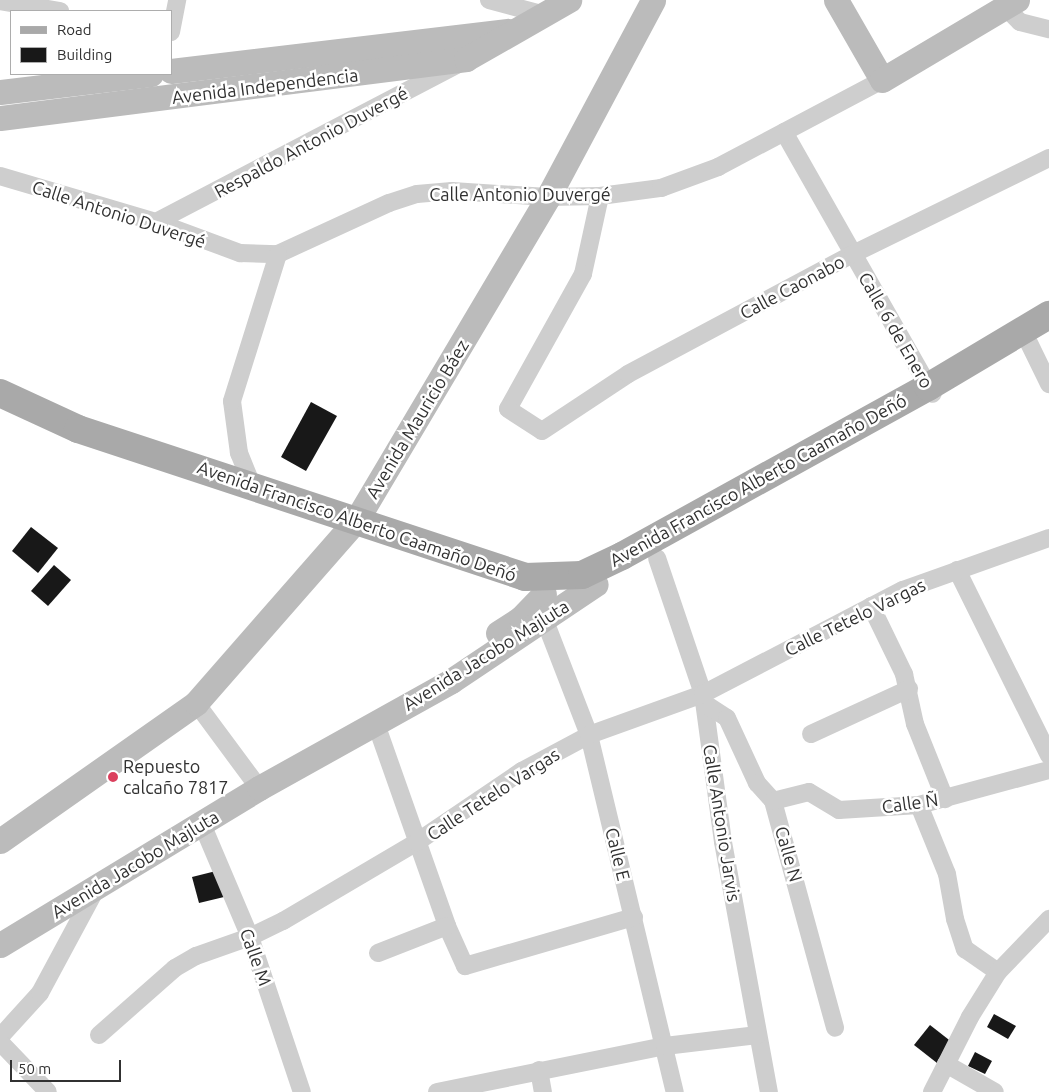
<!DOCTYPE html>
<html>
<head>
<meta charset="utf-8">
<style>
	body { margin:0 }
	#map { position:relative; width:1049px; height:1092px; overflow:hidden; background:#fff; font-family:Ubuntu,sans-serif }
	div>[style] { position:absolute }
	.building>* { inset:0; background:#181818 }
	.street>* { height:18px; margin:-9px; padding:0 9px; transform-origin:9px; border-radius:9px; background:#cecece }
	.secondary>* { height:25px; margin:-12.5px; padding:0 12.5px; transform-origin:12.5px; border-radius:12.5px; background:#bbb }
	.primary>* { height:28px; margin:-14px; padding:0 14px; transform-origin:14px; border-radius:14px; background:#a9a9a9 }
	.dots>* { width:14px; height:14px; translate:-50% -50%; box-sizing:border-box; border:2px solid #fff; border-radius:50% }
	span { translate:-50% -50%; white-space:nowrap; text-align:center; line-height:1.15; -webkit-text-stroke:5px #fff; paint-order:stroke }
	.street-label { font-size:18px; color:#313131 }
	.poi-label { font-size:18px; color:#313131 }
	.left { translate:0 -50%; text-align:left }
	.legend { position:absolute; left:10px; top:10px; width:162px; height:65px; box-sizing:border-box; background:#fff; border:1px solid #adadad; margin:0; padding:6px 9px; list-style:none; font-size:15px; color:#313131 }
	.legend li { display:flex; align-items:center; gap:10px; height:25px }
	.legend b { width:25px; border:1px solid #adadad }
	.scale { position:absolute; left:10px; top:1060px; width:111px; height:22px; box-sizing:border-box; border:2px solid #313131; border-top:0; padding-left:6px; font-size:15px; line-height:18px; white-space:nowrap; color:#313131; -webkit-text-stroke:4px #fff; paint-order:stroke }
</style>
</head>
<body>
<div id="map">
	<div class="building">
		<i style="clip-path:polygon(311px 402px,337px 416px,306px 471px,281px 457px)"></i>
		<i style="clip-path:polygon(31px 527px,58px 548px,38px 573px,12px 551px)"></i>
		<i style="clip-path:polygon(54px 565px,71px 580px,48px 606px,31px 591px)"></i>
		<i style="clip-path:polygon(216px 871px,224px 897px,199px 903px,192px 877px)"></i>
		<i style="clip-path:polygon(994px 1014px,1016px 1026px,1008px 1039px,987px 1027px)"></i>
		<i style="clip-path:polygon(930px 1025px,953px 1043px,937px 1063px,914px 1045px)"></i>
		<i style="clip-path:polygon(975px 1052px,992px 1061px,985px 1074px,968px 1066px)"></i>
	</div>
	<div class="street">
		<i style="left:489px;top:0;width:58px;rotate:15deg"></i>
		<i style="left:0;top:1px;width:61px;rotate:9.5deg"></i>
		<i style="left:1005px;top:7px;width:21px;rotate:45deg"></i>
		<i style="left:1020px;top:22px;width:30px;rotate:14deg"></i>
		<i style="left:171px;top:32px;width:33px;rotate:-79deg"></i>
		<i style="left:784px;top:132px;width:301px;rotate:60.4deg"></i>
		<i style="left:0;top:176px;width:163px;rotate:16.4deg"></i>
		<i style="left:156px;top:222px;width:90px;rotate:20.3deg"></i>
		<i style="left:240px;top:253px;width:38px;rotate:2deg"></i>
		<i style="left:278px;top:254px;width:122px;rotate:-24.7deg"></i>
		<i style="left:389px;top:203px;width:29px;rotate:-18deg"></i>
		<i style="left:417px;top:194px;width:35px;rotate:-5deg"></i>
		<i style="left:452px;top:191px;width:96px;rotate:3.6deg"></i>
		<i style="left:548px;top:197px;width:52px;rotate:-1.1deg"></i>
		<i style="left:600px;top:196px;width:62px;rotate:-7.5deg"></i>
		<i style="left:661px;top:188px;width:61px;rotate:-20.2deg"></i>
		<i style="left:718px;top:167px;width:186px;rotate:-27.9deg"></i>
		<i style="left:600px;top:196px;width:80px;rotate:102.3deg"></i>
		<i style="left:583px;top:274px;width:154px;rotate:119.1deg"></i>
		<i style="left:508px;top:409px;width:40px;rotate:32.9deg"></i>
		<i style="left:542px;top:431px;width:103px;rotate:-33.5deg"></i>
		<i style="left:628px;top:374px;width:255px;rotate:-28.1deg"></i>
		<i style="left:853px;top:254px;width:218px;rotate:-26.1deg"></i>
		<i style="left:156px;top:222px;width:339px;rotate:-27.6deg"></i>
		<i style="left:1029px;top:343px;width:46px;rotate:64deg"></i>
		<i style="left:252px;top:485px;width:35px;rotate:-112deg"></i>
		<i style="left:239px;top:453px;width:52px;rotate:-97.7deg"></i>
		<i style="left:232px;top:401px;width:154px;rotate:-72.6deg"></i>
		<i style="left:657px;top:558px;width:144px;rotate:71.3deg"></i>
		<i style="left:703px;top:694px;width:149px;rotate:82.3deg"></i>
		<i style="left:723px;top:842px;width:254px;rotate:79.6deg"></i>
		<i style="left:957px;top:570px;width:207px;rotate:63.6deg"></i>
		<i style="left:871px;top:606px;width:76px;rotate:64.1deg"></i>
		<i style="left:904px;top:674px;width:51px;rotate:77.6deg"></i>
		<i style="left:915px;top:724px;width:81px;rotate:68.2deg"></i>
		<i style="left:545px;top:621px;width:122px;rotate:68.9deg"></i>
		<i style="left:589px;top:735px;width:367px;rotate:76.5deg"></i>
		<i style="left:196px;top:703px;width:106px;rotate:53.5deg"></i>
		<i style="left:704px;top:703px;width:27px;rotate:33deg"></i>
		<i style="left:727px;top:718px;width:72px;rotate:65.2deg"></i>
		<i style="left:757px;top:783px;width:24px;rotate:48deg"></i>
		<i style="left:773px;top:801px;width:235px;rotate:74.7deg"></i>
		<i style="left:376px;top:724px;width:214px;rotate:70.6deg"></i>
		<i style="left:447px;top:926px;width:44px;rotate:65.8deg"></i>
		<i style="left:465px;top:966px;width:176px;rotate:-16.2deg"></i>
		<i style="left:811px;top:734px;width:108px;rotate:-24.7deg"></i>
		<i style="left:773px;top:801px;width:37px;rotate:-14deg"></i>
		<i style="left:809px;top:792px;width:35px;rotate:31deg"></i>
		<i style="left:839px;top:810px;width:80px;rotate:-3.6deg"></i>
		<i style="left:919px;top:805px;width:135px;rotate:-15.1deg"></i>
		<i style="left:919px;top:805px;width:74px;rotate:67.9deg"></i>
		<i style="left:947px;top:874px;width:46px;rotate:79.9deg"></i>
		<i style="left:955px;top:919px;width:32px;rotate:72deg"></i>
		<i style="left:965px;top:949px;width:40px;rotate:34.9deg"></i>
		<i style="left:202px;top:824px;width:123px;rotate:67deg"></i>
		<i style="left:250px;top:937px;width:163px;rotate:71.5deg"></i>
		<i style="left:378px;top:953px;width:74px;rotate:-21.4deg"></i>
		<i style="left:99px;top:1035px;width:101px;rotate:-41.4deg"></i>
		<i style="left:175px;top:968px;width:24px;rotate:-30deg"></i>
		<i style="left:196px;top:956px;width:57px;rotate:-19.4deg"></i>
		<i style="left:250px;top:937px;width:37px;rotate:-26deg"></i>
		<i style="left:283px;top:921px;width:156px;rotate:-30.5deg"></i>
		<i style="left:417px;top:842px;width:127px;rotate:-34.1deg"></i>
		<i style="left:522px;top:771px;width:76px;rotate:-28.2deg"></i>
		<i style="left:589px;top:735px;width:121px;rotate:-19.8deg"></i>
		<i style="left:703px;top:694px;width:225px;rotate:-27.5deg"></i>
		<i style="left:903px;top:590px;width:155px;rotate:-19.6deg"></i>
		<i style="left:0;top:1037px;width:59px;rotate:-47.7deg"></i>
		<i style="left:40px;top:993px;width:118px;rotate:-61.7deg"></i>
		<i style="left:0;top:1042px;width:69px;rotate:46.2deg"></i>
		<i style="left:946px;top:1064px;width:56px;rotate:29.7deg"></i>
		<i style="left:539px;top:1070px;width:22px;rotate:80deg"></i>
		<i style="left:437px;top:1092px;width:233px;rotate:-11.4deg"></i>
		<i style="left:665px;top:1046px;width:93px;rotate:-6.8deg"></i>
		<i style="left:932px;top:1092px;width:84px;rotate:-63.1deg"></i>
		<i style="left:970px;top:1017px;width:53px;rotate:-58.1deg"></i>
		<i style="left:998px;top:972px;width:74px;rotate:-46.1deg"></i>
	</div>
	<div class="secondary">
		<i style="left:836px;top:0;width:92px;rotate:60.1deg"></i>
		<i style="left:882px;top:80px;width:157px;rotate:-30.7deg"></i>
		<i style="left:171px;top:71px;width:339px;rotate:-6.8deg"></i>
		<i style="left:0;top:92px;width:152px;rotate:-6.8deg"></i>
		<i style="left:0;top:118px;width:470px;rotate:-7.2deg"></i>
		<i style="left:466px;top:59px;width:119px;rotate:-29.8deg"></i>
		<i style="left:498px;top:633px;width:27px;rotate:-33deg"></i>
		<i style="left:521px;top:618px;width:33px;rotate:-46deg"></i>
		<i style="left:0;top:841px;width:240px;rotate:-35.1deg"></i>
		<i style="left:196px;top:703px;width:244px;rotate:-48.8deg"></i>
		<i style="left:357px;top:519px;width:374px;rotate:-59.3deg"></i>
		<i style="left:548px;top:197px;width:223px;rotate:-61.9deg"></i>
		<i style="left:0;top:945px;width:303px;rotate:-31.2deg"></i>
		<i style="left:259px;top:788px;width:220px;rotate:-29.1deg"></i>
		<i style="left:451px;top:681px;width:174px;rotate:-33.8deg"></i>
	</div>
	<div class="primary">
		<i style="left:0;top:393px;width:86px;rotate:24.8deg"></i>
		<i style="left:78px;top:429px;width:471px;rotate:18.3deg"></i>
		<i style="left:525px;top:577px;width:57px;rotate:-2deg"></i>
		<i style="left:582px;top:575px;width:44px;rotate:-25.4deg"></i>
		<i style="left:622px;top:556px;width:350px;rotate:-28.9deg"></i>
		<i style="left:928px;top:387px;width:141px;rotate:-30.8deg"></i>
	</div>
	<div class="dots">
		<i style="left:113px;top:777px;background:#db3f5d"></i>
	</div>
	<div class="street-label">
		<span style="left:265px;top:86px;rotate:-7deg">Avenida Independencia</span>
		<span style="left:311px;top:142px;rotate:-28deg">Respaldo Antonio Duvergé</span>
		<span style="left:520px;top:194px">Calle Antonio Duvergé</span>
		<span style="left:119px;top:214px;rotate:18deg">Calle Antonio Duvergé</span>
		<span style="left:792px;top:287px;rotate:-28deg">Calle Caonabo</span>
		<span style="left:896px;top:330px;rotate:60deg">Calle 6 de Enero</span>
		<span style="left:417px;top:419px;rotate:-59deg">Avenida Mauricio Báez</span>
		<span style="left:758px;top:480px;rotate:-29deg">Avenida Francisco Alberto Caamaño Deñó</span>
		<span style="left:357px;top:521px;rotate:19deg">Avenida Francisco Alberto Caamaño Deñó</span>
		<span style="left:855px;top:617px;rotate:-26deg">Calle Tetelo Vargas</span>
		<span style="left:486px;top:655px;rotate:-32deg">Avenida Jacobo Majluta</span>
		<span style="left:493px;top:794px;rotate:-33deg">Calle Tetelo Vargas</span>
		<span style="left:910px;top:803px;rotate:-8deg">Calle Ñ</span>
		<span style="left:722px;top:823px;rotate:81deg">Calle Antonio Jarvis</span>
		<span style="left:618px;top:854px;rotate:76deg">Calle E</span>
		<span style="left:789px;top:854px;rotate:74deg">Calle N</span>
		<span style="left:135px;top:864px;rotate:-31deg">Avenida Jacobo Majluta</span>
		<span style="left:256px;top:957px;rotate:70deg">Calle M</span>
	</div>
	<div class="poi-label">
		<span class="left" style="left:123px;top:777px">Repuesto<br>calcaño 7817</span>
	</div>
	<ul class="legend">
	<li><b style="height:6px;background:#a9a9a9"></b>Road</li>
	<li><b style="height:14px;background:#181818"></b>Building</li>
	</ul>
	<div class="scale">50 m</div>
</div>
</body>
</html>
